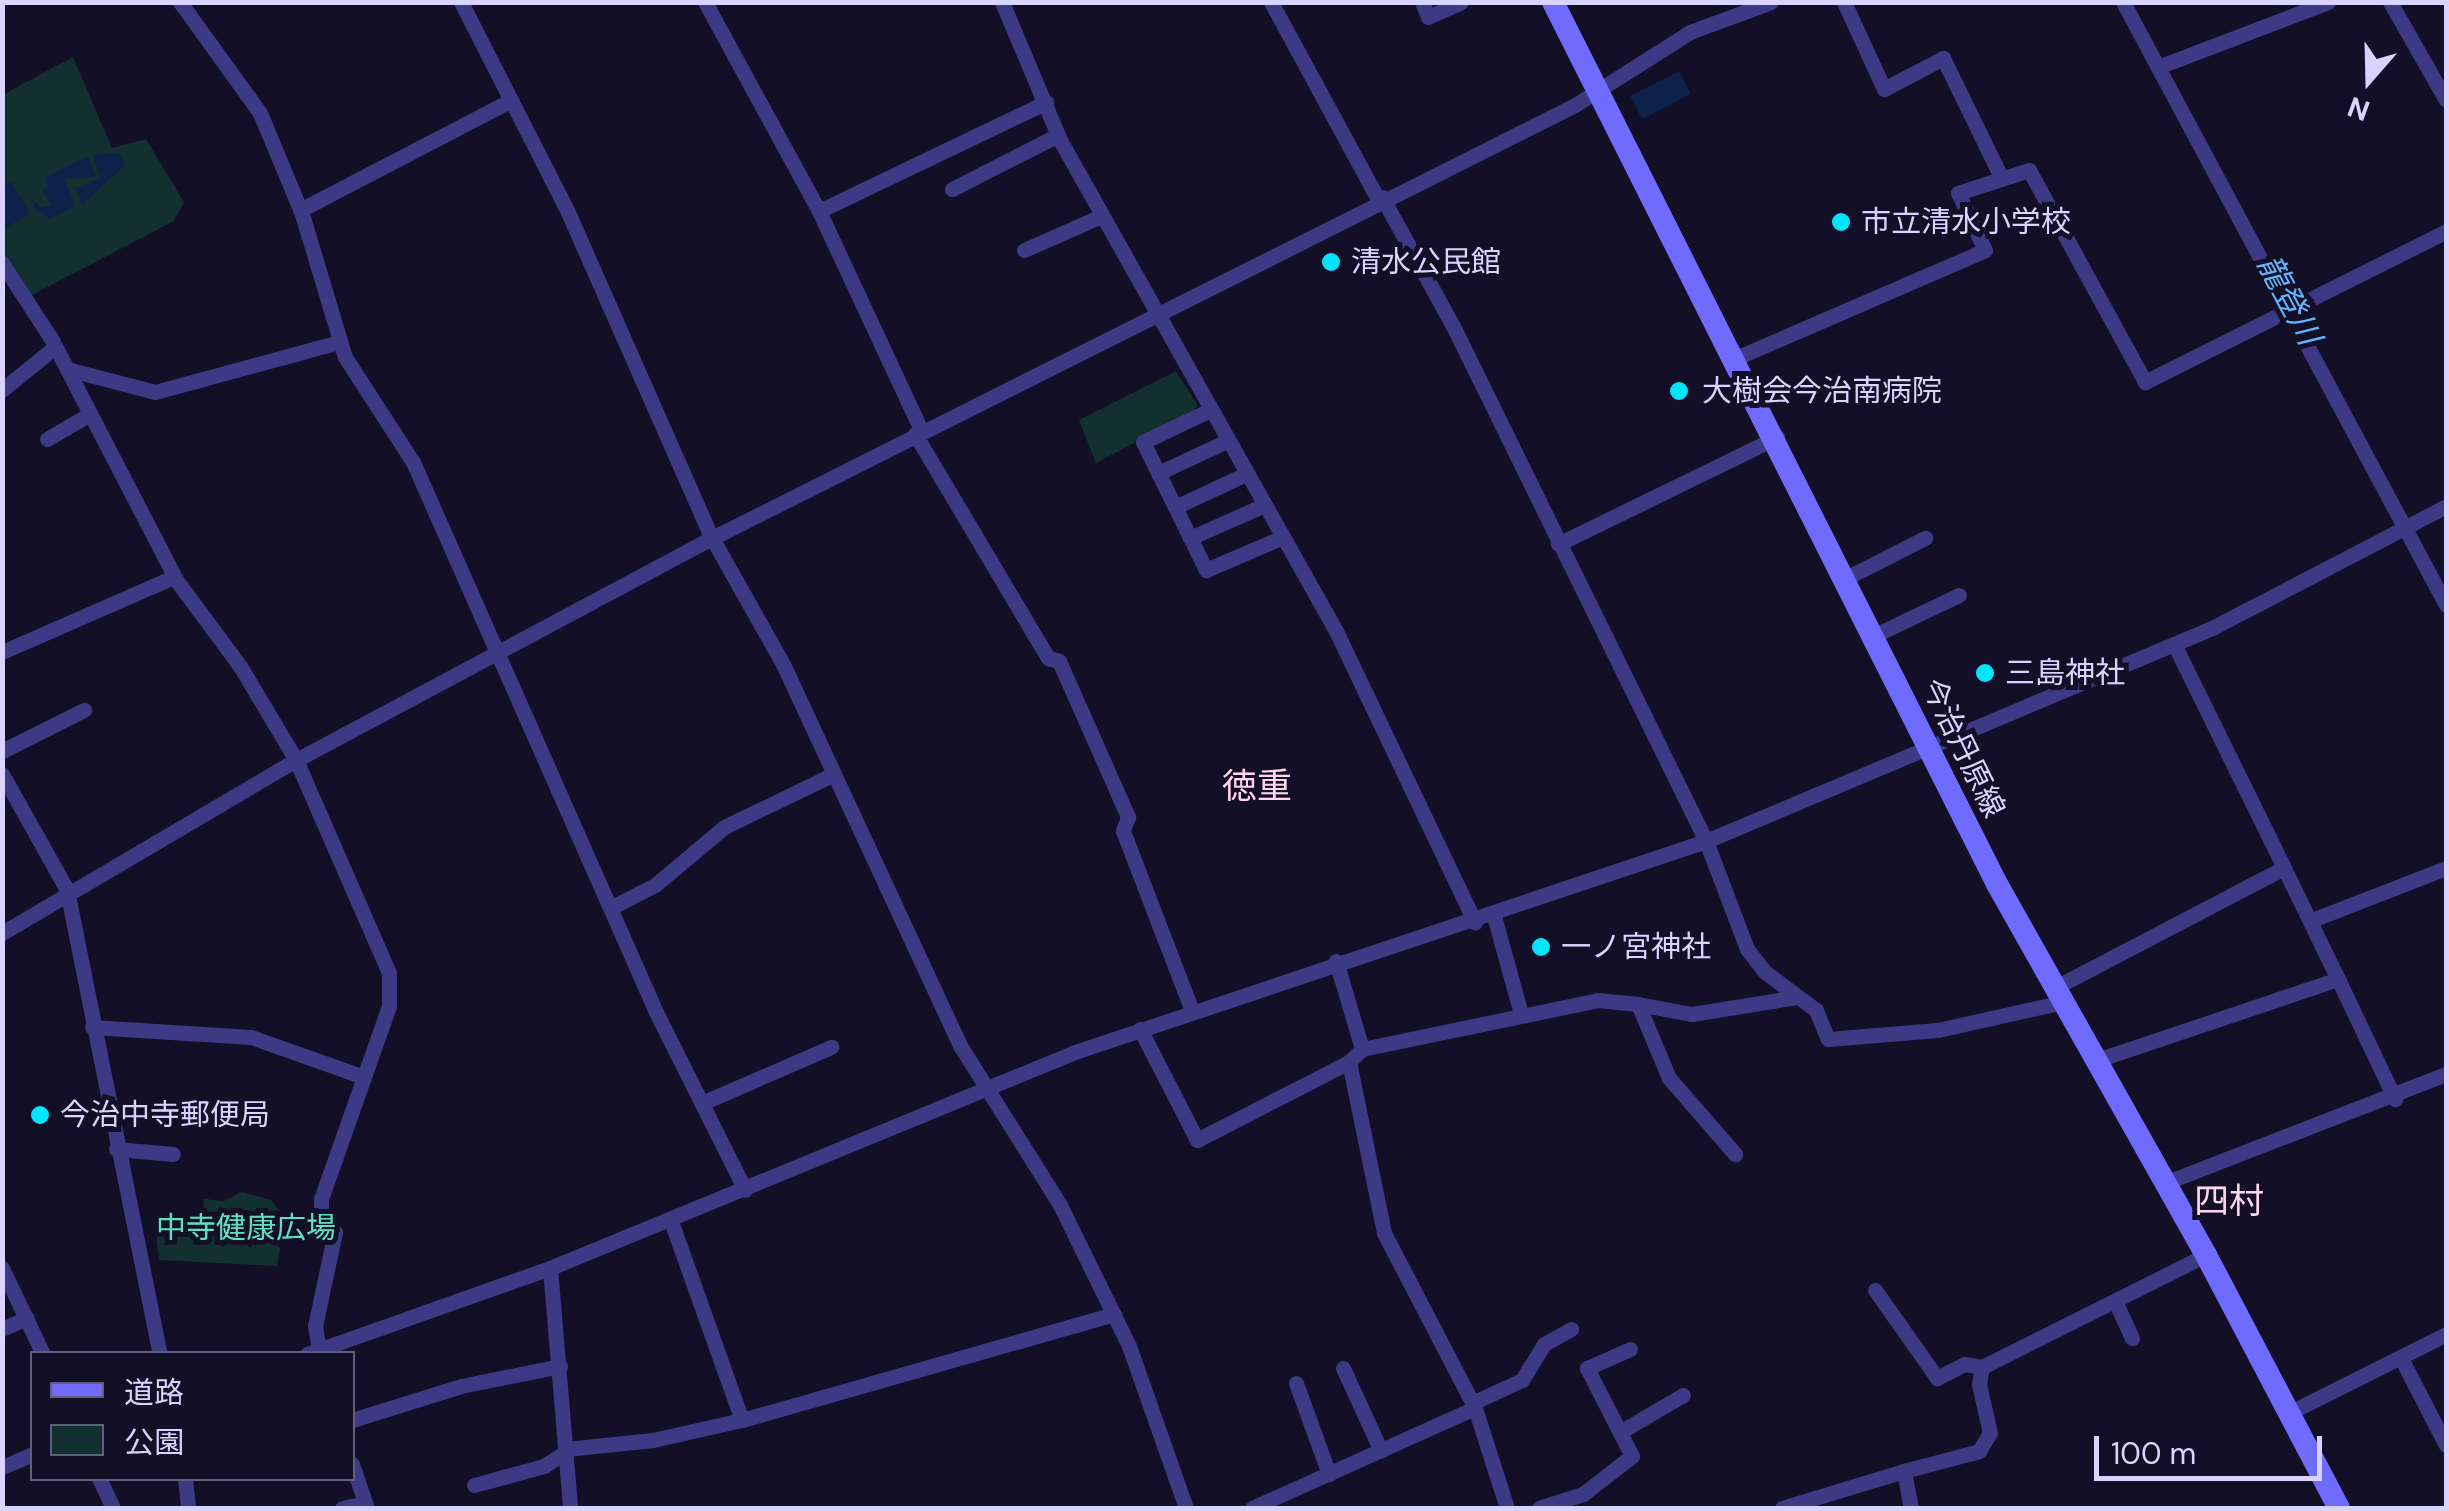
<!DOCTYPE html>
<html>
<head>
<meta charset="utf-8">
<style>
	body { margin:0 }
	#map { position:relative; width:2449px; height:1511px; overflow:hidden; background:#130f26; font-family:"DM Sans","Noto Sans JP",sans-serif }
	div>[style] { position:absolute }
	.green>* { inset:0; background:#12302f }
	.water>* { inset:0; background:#0c2248 }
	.street>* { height:15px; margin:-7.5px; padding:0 7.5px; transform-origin:7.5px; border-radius:7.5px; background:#3d3a85 }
	.secondary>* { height:22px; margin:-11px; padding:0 11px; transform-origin:11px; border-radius:11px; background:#6f6bff }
	.dots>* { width:28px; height:28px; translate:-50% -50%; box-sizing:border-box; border:5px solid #130f26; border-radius:50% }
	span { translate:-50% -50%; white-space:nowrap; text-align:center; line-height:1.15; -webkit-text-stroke:10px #130f26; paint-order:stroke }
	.poi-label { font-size:30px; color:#d9d4ff }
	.left { translate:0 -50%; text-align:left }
	.street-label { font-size:30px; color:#d9d4ff }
	.park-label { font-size:30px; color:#5fe0c0 }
	.water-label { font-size:32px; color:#62b6ff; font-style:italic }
	.quarter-label { font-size:35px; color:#ffd6f0 }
	.frame { position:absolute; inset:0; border:5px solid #d9d4ff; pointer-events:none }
	.legend { position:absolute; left:30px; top:1351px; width:325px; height:130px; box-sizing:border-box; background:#130f26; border:2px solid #625e7d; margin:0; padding:12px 18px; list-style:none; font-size:30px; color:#d9d4ff }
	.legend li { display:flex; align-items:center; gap:20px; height:50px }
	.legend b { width:50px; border:2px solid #625e7d }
	.north { position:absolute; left:2319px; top:30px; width:100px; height:100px; -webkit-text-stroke:8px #130f26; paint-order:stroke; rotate:200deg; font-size:28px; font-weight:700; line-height:40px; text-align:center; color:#d9d4ff }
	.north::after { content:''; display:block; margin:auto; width:35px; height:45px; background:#d9d4ff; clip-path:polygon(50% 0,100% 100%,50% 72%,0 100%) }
	.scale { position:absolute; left:2094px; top:1436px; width:228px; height:45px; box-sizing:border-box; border:5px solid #d9d4ff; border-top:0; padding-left:12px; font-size:30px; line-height:35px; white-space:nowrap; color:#d9d4ff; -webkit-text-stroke:8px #130f26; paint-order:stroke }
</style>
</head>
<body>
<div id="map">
	<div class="green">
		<i style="clip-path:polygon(73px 57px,112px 148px,146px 139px,184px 202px,174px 221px,32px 295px,3px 258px,2px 95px)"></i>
		<i style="clip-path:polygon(1176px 371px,1197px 404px,1194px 412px,1096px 463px,1079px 420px)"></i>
		<i style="clip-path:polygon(242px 1192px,271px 1200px,285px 1218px,277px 1266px,159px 1260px,155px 1225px,202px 1232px,204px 1199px,224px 1201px)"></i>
	</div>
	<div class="water">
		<i style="clip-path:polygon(1679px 71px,1691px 94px,1642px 119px,1630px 96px)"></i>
		<i style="clip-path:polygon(120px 153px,125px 165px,82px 205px,75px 188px,101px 178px,93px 155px)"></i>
		<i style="clip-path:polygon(88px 156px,96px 177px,65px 179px,75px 206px,50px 219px,36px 210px,32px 199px,41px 208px,51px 205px,42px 191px,48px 186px,44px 178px)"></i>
		<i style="clip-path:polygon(12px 182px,30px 214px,3px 229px,3px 186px)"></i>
	</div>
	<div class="street">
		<i style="left:180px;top:2px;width:137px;rotate:54.2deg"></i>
		<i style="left:260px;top:113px;width:109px;rotate:67.4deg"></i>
		<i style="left:302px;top:214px;width:149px;rotate:73.3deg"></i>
		<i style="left:345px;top:357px;width:125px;rotate:57.1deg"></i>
		<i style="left:413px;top:462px;width:601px;rotate:66.16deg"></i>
		<i style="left:656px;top:1012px;width:199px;rotate:63.4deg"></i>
		<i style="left:461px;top:2px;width:233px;rotate:63deg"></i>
		<i style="left:567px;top:210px;width:359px;rotate:66.2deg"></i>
		<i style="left:712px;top:538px;width:145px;rotate:60.6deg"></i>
		<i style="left:783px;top:664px;width:422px;rotate:65.1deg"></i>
		<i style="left:961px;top:1047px;width:186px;rotate:57.9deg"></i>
		<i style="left:1060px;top:1205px;width:157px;rotate:63.9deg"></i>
		<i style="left:1129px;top:1346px;width:172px;rotate:70.6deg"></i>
		<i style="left:705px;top:2px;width:238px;rotate:61.4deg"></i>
		<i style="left:819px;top:211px;width:242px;rotate:65deg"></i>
		<i style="left:1002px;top:2px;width:150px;rotate:67.2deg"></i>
		<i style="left:1060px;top:140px;width:563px;rotate:60.66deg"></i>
		<i style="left:1336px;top:631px;width:323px;rotate:64.5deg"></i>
		<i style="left:1271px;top:2px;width:224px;rotate:61.5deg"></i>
		<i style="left:1422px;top:2px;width:16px;rotate:68deg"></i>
		<i style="left:1428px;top:17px;width:36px;rotate:-24deg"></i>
		<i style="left:1844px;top:2px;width:96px;rotate:65.3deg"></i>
		<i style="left:1884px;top:89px;width:67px;rotate:-27.7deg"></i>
		<i style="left:1943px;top:58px;width:130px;rotate:64deg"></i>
		<i style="left:2123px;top:2px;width:684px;rotate:61.82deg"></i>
		<i style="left:2390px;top:2px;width:113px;rotate:60.3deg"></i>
		<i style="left:2158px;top:67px;width:182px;rotate:-20.9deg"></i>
		<i style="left:952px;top:189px;width:119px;rotate:-27deg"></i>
		<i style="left:1382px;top:197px;width:152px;rotate:61.2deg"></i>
		<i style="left:1455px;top:330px;width:569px;rotate:63.84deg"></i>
		<i style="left:1706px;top:841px;width:116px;rotate:69.2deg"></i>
		<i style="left:1747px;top:949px;width:29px;rotate:52deg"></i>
		<i style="left:1765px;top:972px;width:64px;rotate:36.7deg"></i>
		<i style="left:1816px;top:1010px;width:31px;rotate:68deg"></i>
		<i style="left:1828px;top:1039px;width:110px;rotate:-4.7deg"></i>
		<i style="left:1938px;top:1030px;width:128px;rotate:-12.6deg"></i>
		<i style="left:300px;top:210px;width:238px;rotate:-27.5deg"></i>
		<i style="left:819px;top:211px;width:252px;rotate:-25.6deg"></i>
		<i style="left:1024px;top:250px;width:84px;rotate:-23.8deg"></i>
		<i style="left:2px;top:263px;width:92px;rotate:57deg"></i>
		<i style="left:52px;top:340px;width:271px;rotate:62.6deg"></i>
		<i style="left:177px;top:581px;width:106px;rotate:53.5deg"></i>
		<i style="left:240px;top:666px;width:109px;rotate:59.2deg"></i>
		<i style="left:296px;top:760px;width:232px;rotate:66.4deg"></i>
		<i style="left:389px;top:973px;width:33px;rotate:90deg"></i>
		<i style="left:389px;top:1006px;width:205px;rotate:109.4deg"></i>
		<i style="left:321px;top:1199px;width:23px;rotate:90deg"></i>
		<i style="left:321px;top:1222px;width:17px;rotate:36deg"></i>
		<i style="left:335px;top:1232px;width:96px;rotate:102deg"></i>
		<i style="left:315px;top:1326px;width:28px;rotate:80deg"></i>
		<i style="left:1736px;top:358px;width:271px;rotate:-23.4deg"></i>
		<i style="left:1985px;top:250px;width:63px;rotate:-115.3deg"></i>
		<i style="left:1958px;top:193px;width:75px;rotate:-17.9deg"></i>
		<i style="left:2029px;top:170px;width:242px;rotate:61.3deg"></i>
		<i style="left:2145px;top:382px;width:337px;rotate:-26.6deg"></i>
		<i style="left:67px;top:369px;width:91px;rotate:14.6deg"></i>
		<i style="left:155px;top:392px;width:191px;rotate:-15.2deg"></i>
		<i style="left:2px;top:390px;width:68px;rotate:-39.1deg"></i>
		<i style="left:1210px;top:410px;width:74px;rotate:154.5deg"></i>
		<i style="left:1143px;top:442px;width:143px;rotate:63.8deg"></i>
		<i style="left:1206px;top:570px;width:84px;rotate:-23.2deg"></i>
		<i style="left:915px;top:434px;width:261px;rotate:59.3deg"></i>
		<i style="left:1048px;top:658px;width:11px;rotate:15deg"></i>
		<i style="left:1059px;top:661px;width:171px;rotate:66.1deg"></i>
		<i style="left:1128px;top:817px;width:15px;rotate:110deg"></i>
		<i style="left:1123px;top:831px;width:193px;rotate:69deg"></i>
		<i style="left:47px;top:439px;width:50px;rotate:-30.2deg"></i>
		<i style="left:1158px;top:473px;width:76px;rotate:-24.9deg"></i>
		<i style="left:1175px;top:507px;width:78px;rotate:-24.9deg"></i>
		<i style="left:1190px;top:538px;width:81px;rotate:-24deg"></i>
		<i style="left:1558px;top:544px;width:244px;rotate:-26deg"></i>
		<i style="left:1846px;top:578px;width:89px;rotate:-26.9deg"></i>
		<i style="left:1875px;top:635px;width:93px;rotate:-25.5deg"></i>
		<i style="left:2174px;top:644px;width:250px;rotate:63.8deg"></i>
		<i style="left:2px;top:652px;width:188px;rotate:-23.6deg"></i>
		<i style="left:2px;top:751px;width:92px;rotate:-26.6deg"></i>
		<i style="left:2px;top:774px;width:133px;rotate:60.7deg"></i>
		<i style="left:67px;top:890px;width:473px;rotate:78.7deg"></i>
		<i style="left:612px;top:907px;width:48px;rotate:-27.1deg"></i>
		<i style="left:655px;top:885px;width:90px;rotate:-40deg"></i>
		<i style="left:724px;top:827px;width:122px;rotate:-25.7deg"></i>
		<i style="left:1494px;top:916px;width:102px;rotate:74.6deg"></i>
		<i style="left:2312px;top:920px;width:144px;rotate:-21.2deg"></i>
		<i style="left:2px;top:933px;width:341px;rotate:-30.5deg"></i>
		<i style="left:296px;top:760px;width:472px;rotate:-28.1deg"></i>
		<i style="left:712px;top:538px;width:966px;rotate:-26.64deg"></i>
		<i style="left:1575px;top:105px;width:136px;rotate:-32.4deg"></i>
		<i style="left:1690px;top:32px;width:86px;rotate:-20.3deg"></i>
		<i style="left:1336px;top:961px;width:92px;rotate:73.5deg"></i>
		<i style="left:1362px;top:1049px;width:18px;rotate:135deg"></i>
		<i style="left:1349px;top:1062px;width:175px;rotate:78.4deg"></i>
		<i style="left:1384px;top:1233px;width:197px;rotate:62.5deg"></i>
		<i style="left:1475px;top:1408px;width:105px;rotate:72.3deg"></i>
		<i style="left:2338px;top:979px;width:133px;rotate:64.6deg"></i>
		<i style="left:2054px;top:988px;width:259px;rotate:-27.6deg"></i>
		<i style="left:2284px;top:868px;width:123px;rotate:64.1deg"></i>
		<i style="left:2338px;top:979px;width:257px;rotate:161.4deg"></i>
		<i style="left:1638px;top:1004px;width:55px;rotate:10.5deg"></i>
		<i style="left:1692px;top:1014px;width:106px;rotate:-9.2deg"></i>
		<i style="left:92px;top:1027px;width:159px;rotate:3.6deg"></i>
		<i style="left:251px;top:1037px;width:120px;rotate:19.5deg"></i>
		<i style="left:1140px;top:1029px;width:125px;rotate:62.8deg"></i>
		<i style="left:1197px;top:1140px;width:171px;rotate:-27.2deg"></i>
		<i style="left:1362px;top:1049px;width:241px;rotate:-11.7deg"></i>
		<i style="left:1598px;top:1000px;width:40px;rotate:5.7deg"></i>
		<i style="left:1638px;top:1004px;width:80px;rotate:67.3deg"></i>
		<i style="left:1669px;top:1078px;width:101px;rotate:49deg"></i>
		<i style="left:702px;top:1103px;width:141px;rotate:-23.5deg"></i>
		<i style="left:116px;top:1149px;width:57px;rotate:5deg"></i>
		<i style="left:2162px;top:1184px;width:305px;rotate:-21.2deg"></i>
		<i style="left:671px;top:1221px;width:211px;rotate:70.4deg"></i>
		<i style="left:2px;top:1268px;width:95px;rotate:64.5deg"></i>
		<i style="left:550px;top:1268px;width:241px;rotate:85.2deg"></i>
		<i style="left:1875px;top:1290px;width:108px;rotate:54.8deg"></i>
		<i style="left:1937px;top:1378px;width:30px;rotate:-27deg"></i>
		<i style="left:1964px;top:1364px;width:18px;rotate:9deg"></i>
		<i style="left:2115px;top:1301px;width:41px;rotate:65.3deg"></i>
		<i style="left:2px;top:1329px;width:27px;rotate:-24deg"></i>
		<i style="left:307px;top:1354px;width:258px;rotate:-19.5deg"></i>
		<i style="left:550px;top:1268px;width:568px;rotate:-22.36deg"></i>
		<i style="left:1075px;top:1052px;width:665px;rotate:-18.49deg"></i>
		<i style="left:1706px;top:841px;width:549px;rotate:-22.83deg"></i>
		<i style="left:2212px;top:628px;width:264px;rotate:-27.5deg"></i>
		<i style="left:2401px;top:1358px;width:98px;rotate:62.7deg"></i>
		<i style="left:1343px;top:1368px;width:91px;rotate:65.4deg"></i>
		<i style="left:1296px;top:1383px;width:97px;rotate:70.1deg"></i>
		<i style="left:1472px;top:1403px;width:55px;rotate:-24.7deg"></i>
		<i style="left:1522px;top:1380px;width:42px;rotate:-58.6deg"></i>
		<i style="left:1544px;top:1344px;width:31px;rotate:-29deg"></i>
		<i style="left:2291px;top:1412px;width:174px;rotate:-26.7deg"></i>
		<i style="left:352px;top:1420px;width:114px;rotate:-17.3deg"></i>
		<i style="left:461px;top:1386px;width:101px;rotate:-11.4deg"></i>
		<i style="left:1620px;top:1432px;width:73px;rotate:-30.4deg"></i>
		<i style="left:567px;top:1449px;width:86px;rotate:-6deg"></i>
		<i style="left:653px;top:1440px;width:91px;rotate:-12.7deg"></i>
		<i style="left:742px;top:1420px;width:387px;rotate:-15.9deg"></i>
		<i style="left:352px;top:1464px;width:46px;rotate:71.2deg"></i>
		<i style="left:2px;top:1467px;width:33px;rotate:-23deg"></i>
		<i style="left:99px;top:1478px;width:33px;rotate:65deg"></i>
		<i style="left:185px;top:1478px;width:30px;rotate:84deg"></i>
		<i style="left:474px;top:1485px;width:73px;rotate:-15.2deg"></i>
		<i style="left:544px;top:1466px;width:27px;rotate:-33deg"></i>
		<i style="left:342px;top:1508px;width:24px;rotate:-12deg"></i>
		<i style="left:1252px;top:1508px;width:244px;rotate:-24.2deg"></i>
		<i style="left:1539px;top:1508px;width:46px;rotate:-17.7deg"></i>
		<i style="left:1583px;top:1494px;width:62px;rotate:-37.8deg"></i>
		<i style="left:1632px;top:1456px;width:99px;rotate:-117.1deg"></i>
		<i style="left:1587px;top:1368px;width:47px;rotate:-23.8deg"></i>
		<i style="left:1782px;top:1508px;width:127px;rotate:-16.9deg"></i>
		<i style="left:1911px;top:1508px;width:38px;rotate:-101deg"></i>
		<i style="left:1904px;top:1471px;width:78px;rotate:-14.9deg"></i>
		<i style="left:1979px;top:1451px;width:21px;rotate:-59deg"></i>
		<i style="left:1990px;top:1433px;width:50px;rotate:-102.7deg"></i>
		<i style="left:1979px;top:1384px;width:17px;rotate:-80deg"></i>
		<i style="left:1982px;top:1367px;width:250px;rotate:-26.6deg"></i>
	</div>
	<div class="secondary">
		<i style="left:1553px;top:2px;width:987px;rotate:63.28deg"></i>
		<i style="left:1997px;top:884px;width:426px;rotate:60.6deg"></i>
		<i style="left:2206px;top:1255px;width:286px;rotate:62.3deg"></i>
	</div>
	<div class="dots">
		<i style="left:1841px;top:222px;background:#00e5ff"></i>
		<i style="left:1331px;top:262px;background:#00e5ff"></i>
		<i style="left:1679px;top:391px;background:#00e5ff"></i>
		<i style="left:1985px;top:673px;background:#00e5ff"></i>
		<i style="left:1541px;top:947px;background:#00e5ff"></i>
		<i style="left:40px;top:1115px;background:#00e5ff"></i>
	</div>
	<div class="poi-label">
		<span class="left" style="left:1861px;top:222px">市立清水小学校</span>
		<span class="left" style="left:1351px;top:262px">清水公民館</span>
		<span class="left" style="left:1702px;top:391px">大樹会今治南病院</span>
		<span class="left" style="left:2005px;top:673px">三島神社</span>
		<span class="left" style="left:1561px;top:947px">一ノ宮神社</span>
		<span class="left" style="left:60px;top:1115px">今治中寺郵便局</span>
	</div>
	<div class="street-label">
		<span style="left:1963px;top:748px;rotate:64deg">今治丹原線</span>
	</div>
	<div class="park-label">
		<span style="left:246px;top:1228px">中寺健康広場</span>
	</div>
	<div class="water-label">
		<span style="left:2289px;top:300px;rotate:62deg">龍登川</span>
	</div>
	<div class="quarter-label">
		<span style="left:1257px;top:786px">徳重</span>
		<span style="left:2229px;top:1201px">四村</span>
	</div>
	<div class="frame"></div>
	<ul class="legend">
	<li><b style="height:12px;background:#6f6bff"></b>道路</li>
	<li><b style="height:28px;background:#12302f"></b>公園</li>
	</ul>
	<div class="north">N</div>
	<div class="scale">100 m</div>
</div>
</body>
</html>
